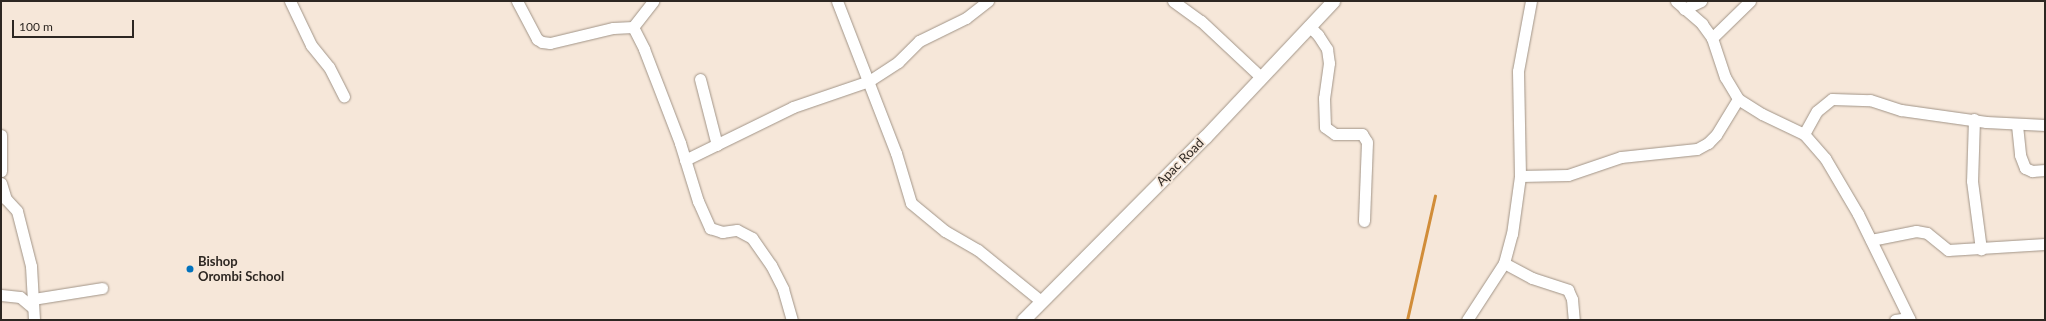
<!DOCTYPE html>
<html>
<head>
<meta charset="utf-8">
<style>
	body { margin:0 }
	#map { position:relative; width:2046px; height:321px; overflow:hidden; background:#f6e7d9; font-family:Lato,sans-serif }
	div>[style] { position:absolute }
	.stream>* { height:2.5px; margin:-1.25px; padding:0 1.25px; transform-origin:1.25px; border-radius:1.25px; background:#d18d39 }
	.roads { filter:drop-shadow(0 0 1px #a19487) drop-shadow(0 0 1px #a19487) }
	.minor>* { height:11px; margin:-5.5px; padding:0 5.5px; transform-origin:5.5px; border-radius:5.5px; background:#fff }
	.major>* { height:13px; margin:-6.5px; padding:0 6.5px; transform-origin:6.5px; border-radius:6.5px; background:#fff }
	.dots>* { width:11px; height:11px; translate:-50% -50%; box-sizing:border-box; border:2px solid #f6e7d9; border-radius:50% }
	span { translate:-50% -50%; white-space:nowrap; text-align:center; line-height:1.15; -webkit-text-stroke:3.5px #f6e7d9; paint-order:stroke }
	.street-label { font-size:13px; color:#2d2722 }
	.poi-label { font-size:13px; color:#2d2722; font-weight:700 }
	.left { translate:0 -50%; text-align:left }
	.frame { position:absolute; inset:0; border:2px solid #2d2722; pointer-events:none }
	.scale { position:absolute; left:12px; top:20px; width:122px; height:18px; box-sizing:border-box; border:2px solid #2d2722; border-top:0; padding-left:5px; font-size:12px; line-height:14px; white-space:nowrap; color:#2d2722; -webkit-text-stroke:3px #f6e7d9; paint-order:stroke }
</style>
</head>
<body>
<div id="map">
	<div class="stream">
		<i style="left:1407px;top:320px;width:127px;rotate:-77.3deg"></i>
	</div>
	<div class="roads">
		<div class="minor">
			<i style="left:290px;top:1px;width:49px;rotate:64.5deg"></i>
			<i style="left:311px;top:45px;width:28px;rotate:51deg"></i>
			<i style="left:329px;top:67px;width:33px;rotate:63deg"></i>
			<i style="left:517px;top:1px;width:43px;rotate:62.2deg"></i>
			<i style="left:537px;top:39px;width:6px;rotate:31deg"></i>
			<i style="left:542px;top:42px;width:8px;rotate:7deg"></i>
			<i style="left:550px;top:43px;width:65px;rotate:-13.4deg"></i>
			<i style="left:613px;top:28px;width:20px;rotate:-3deg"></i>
			<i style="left:633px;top:27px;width:25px;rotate:63deg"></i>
			<i style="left:644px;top:49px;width:101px;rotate:69deg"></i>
			<i style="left:680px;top:143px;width:61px;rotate:72.8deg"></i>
			<i style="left:698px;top:201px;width:30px;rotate:66deg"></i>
			<i style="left:710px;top:228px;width:13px;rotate:18deg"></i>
			<i style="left:722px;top:232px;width:15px;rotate:-8deg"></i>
			<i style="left:737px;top:230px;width:17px;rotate:28deg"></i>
			<i style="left:752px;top:238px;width:33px;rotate:55deg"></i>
			<i style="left:771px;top:265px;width:27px;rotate:63deg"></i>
			<i style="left:783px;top:289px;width:32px;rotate:74deg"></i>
			<i style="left:837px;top:1px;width:163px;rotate:68.8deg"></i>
			<i style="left:896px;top:153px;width:52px;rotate:73.3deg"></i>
			<i style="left:911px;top:203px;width:44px;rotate:39.5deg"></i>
			<i style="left:945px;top:231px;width:38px;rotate:30deg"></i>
			<i style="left:978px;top:250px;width:81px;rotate:39deg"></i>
			<i style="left:1173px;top:1px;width:34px;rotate:36deg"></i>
			<i style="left:1201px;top:21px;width:83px;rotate:43.1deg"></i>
			<i style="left:1676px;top:1px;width:35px;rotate:41deg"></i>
			<i style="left:1702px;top:24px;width:17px;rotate:54deg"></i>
			<i style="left:1712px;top:38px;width:41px;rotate:71.6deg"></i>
			<i style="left:1725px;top:77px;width:26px;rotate:59deg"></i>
			<i style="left:1738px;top:99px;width:28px;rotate:32deg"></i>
			<i style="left:1762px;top:114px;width:47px;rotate:25.5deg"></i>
			<i style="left:1804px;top:134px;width:32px;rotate:49deg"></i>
			<i style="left:1825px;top:158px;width:65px;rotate:59.5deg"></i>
			<i style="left:1858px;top:214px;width:118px;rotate:63.9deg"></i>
			<i style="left:1684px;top:9px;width:19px;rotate:-25deg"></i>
			<i style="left:1309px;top:26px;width:13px;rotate:45deg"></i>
			<i style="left:1318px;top:35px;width:17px;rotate:57deg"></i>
			<i style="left:1327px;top:49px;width:14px;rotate:82deg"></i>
			<i style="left:1329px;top:63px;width:35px;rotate:98deg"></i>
			<i style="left:1324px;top:98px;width:29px;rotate:88deg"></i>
			<i style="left:1325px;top:127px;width:12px;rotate:35deg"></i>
			<i style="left:1335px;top:134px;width:27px"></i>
			<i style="left:1362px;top:134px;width:9px;rotate:58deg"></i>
			<i style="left:1367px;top:142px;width:79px;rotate:92.2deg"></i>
			<i style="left:633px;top:27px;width:33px;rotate:-52deg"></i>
			<i style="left:1712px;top:38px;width:53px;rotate:-44.2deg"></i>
			<i style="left:700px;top:79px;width:68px;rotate:75.6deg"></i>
			<i style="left:1974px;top:119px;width:62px;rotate:91.8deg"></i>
			<i style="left:1972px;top:181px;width:69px;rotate:82.5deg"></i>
			<i style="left:2017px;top:125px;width:30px;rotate:84deg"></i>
			<i style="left:2020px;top:155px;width:14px;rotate:69deg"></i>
			<i style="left:2025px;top:168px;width:8px;rotate:23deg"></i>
			<i style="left:2032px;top:171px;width:13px;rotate:-4deg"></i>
			<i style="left:1804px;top:134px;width:26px;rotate:-61deg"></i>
			<i style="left:1817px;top:111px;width:19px;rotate:-39deg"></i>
			<i style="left:1832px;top:99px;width:38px;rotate:2deg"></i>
			<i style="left:1870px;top:100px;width:33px;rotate:18deg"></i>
			<i style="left:1901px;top:110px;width:86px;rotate:8deg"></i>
			<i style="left:1986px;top:122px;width:59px;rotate:2.9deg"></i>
			<i style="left:1px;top:135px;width:36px;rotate:90deg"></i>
			<i style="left:685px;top:160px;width:120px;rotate:-26.1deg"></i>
			<i style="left:793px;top:107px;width:80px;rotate:-18.9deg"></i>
			<i style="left:869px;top:81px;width:35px;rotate:-33deg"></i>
			<i style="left:898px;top:62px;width:30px;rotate:-45deg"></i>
			<i style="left:919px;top:41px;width:52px;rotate:-26.1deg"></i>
			<i style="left:966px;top:18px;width:28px;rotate:-38deg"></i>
			<i style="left:1520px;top:176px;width:48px;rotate:-1.2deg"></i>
			<i style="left:1568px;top:175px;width:56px;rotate:-18.8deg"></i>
			<i style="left:1621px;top:157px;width:76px;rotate:-6deg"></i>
			<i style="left:1697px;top:149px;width:13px;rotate:-29deg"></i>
			<i style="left:1708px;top:143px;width:11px;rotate:-45deg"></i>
			<i style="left:1716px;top:135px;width:42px;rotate:-58.6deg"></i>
			<i style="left:1px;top:183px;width:17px;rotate:73deg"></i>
			<i style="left:6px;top:199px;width:16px;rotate:47deg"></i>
			<i style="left:17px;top:211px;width:57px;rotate:75.7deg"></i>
			<i style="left:31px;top:266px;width:54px;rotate:86.8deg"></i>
			<i style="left:1871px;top:240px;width:46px;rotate:-11.3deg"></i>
			<i style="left:1916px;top:231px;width:11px;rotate:10deg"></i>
			<i style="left:1927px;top:233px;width:27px;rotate:39deg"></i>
			<i style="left:1948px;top:250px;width:97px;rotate:-3.5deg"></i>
			<i style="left:1504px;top:263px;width:32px;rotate:28deg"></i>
			<i style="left:1532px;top:278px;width:38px;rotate:18deg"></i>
			<i style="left:1568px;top:290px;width:10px;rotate:66deg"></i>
			<i style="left:1572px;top:299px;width:21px;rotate:85deg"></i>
			<i style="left:1px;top:295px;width:19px;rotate:6deg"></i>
			<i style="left:20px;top:297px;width:16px;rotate:40deg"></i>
			<i style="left:33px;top:299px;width:70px;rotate:-9.1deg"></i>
			<i style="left:1467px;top:320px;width:68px;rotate:-57deg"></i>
			<i style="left:1504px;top:263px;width:30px;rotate:-75deg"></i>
			<i style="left:1512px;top:234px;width:59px;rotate:-82.1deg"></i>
			<i style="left:1520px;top:176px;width:105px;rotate:-91.1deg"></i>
			<i style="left:1518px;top:71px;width:71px;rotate:-79.5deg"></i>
			<i style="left:1895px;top:320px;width:14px;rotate:-8deg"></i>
		</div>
		<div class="major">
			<i style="left:1023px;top:320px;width:258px;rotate:-45.2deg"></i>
			<i style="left:1205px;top:137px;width:187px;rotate:-46.7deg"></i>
		</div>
	</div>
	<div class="dots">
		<i style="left:190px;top:269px;background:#0172bd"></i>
	</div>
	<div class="street-label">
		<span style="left:1180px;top:162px;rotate:-45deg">Apac Road</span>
	</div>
	<div class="poi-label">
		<span class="left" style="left:198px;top:269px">Bishop<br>Orombi School</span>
	</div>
	<div class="frame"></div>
	<div class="scale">100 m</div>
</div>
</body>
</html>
